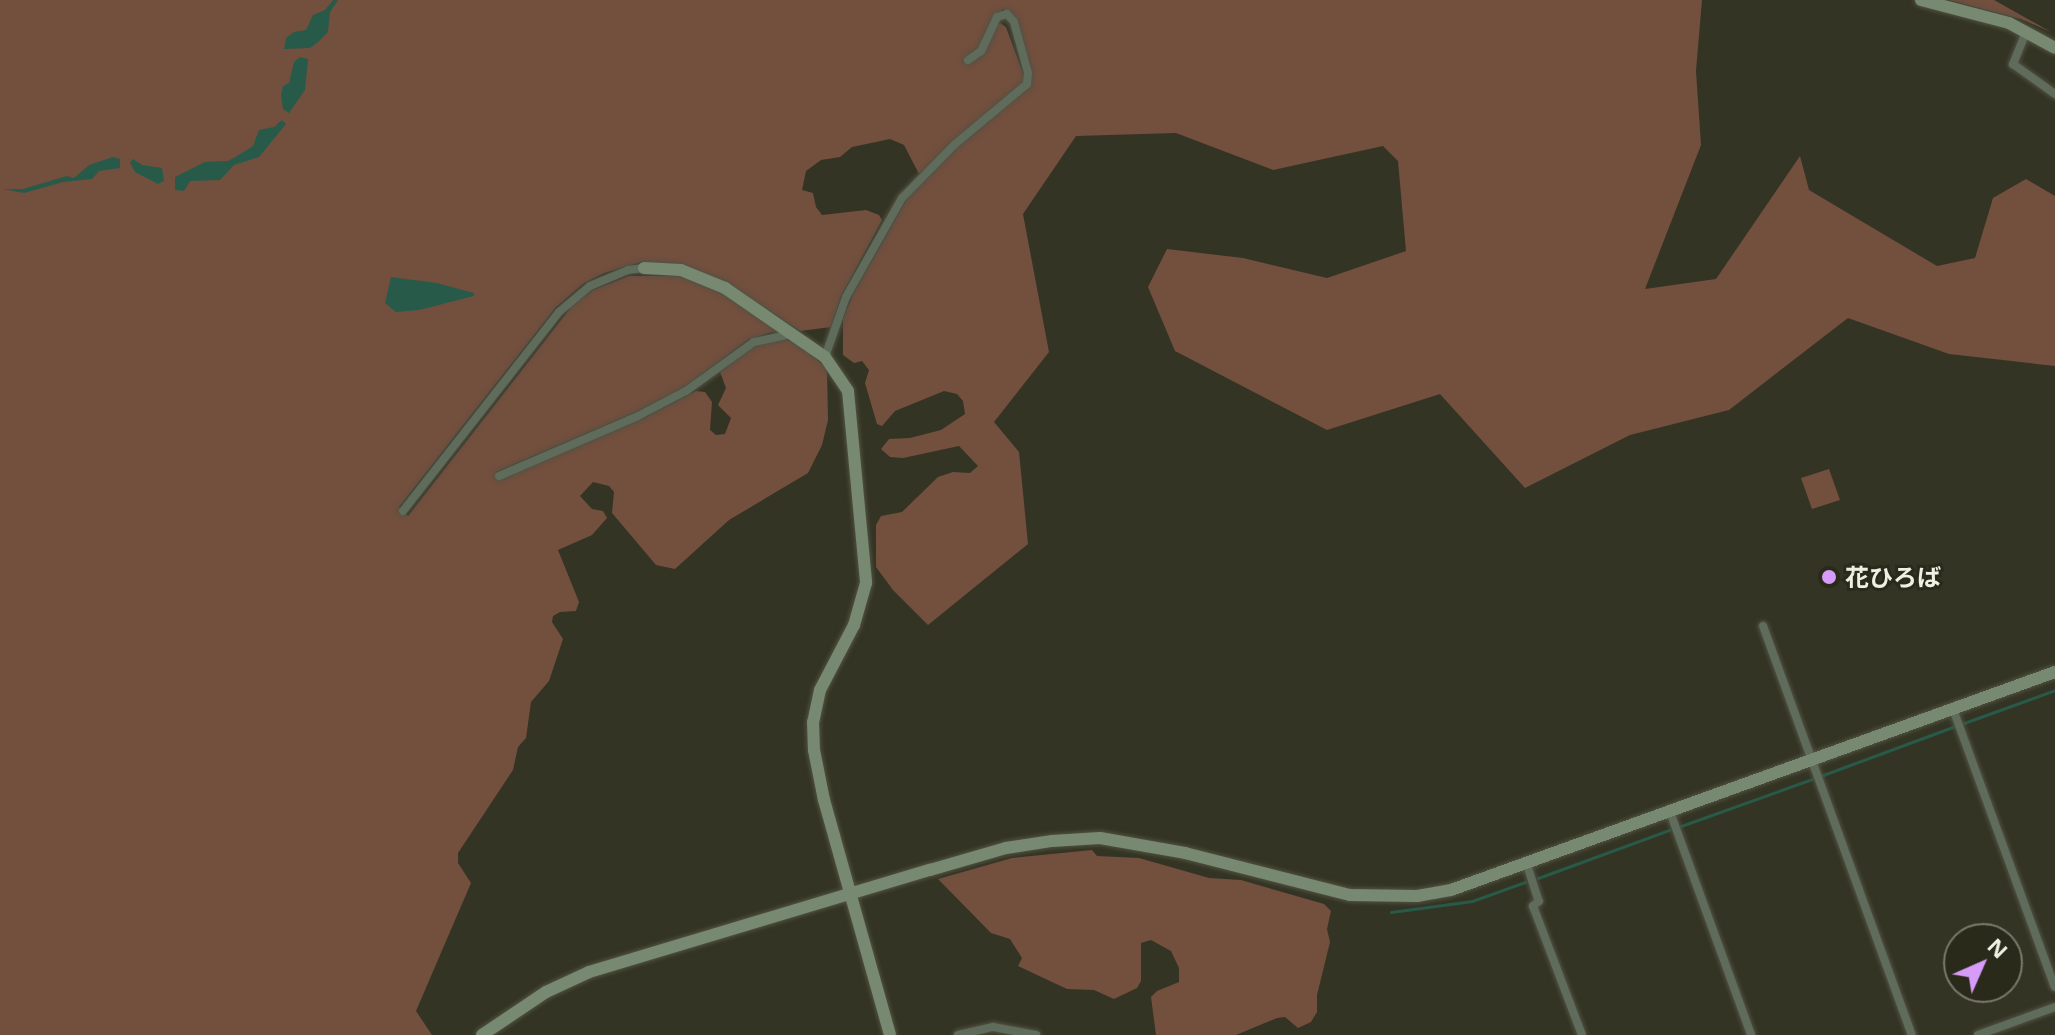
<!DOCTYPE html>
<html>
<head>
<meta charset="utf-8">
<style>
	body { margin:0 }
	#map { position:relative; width:2055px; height:1035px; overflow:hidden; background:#343424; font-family:"Open Sans","Noto Sans JP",sans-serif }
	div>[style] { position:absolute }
	.green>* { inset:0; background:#734f3e }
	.water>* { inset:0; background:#285a49 }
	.stream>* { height:3px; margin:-1.5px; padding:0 1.5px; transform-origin:1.5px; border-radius:1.5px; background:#285a49 }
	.roads { filter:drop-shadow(0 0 2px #525243) drop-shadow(0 0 2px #525243) }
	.street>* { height:8px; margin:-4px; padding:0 4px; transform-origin:4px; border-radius:4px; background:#5f6b5b }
	.secondary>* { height:12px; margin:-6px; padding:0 6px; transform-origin:6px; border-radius:6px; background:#778971 }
	.dots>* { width:22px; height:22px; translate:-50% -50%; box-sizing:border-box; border:4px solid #2a2a1a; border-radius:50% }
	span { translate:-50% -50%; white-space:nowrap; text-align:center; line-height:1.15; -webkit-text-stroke:6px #2a2a1a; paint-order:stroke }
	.poi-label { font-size:24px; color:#efefe4; font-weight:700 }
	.left { translate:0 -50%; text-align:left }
	.north { position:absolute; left:1943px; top:923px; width:80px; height:80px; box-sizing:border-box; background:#2a2a1a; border:2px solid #79796b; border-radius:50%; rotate:45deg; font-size:22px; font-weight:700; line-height:32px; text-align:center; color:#efefe4 }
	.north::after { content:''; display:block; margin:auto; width:28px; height:36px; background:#d79bf9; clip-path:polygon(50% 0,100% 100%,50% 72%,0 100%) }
</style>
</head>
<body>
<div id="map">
	<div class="green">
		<i style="clip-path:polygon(0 0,1702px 0,1696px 71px,1701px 145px,1645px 289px,1716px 279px,1800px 156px,1809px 190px,1937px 266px,1975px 258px,1993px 198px,2026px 179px,2055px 196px,2055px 366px,1949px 354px,1848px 318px,1729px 410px,1630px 435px,1525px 488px,1440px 394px,1327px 430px,1175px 351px,1148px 287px,1167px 249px,1243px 258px,1327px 278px,1406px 251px,1398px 161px,1383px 146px,1273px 170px,1176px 133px,1076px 136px,1023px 214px,1049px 352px,994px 422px,1019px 452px,1028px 544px,928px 625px,893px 590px,876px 567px,876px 525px,881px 516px,902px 512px,938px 477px,953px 472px,970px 473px,978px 466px,959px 446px,903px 458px,890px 457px,881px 449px,889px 439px,910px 438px,941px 430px,965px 414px,963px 401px,957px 394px,944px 391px,895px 411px,882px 426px,877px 424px,865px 383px,869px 370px,862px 361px,854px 363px,843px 355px,843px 319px,853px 294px,908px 197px,936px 166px,1029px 85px,1011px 13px,1003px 9px,997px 21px,1006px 27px,1026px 81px,919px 174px,904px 145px,890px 139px,852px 147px,840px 157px,821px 160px,806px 171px,802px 190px,813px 193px,816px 207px,822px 215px,866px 210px,879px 215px,882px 220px,841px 296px,831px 327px,800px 331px,727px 283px,682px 264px,641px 262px,604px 273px,584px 283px,556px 307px,399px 507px,408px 516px,572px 306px,593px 290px,629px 276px,683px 276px,722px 292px,779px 330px,749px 339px,683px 388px,636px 412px,496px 472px,499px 480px,642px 419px,696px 391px,705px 392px,712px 402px,710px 430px,716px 435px,725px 434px,731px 418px,718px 405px,726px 388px,720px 372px,753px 347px,777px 339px,794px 341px,827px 368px,828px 420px,822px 445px,808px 473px,729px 520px,675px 569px,656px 565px,612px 513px,614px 492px,609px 486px,593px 482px,580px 496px,592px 509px,603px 511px,607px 518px,592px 535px,558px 550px,579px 602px,576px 611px,560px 612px,553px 616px,552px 622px,563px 639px,549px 681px,531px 702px,526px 738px,518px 747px,513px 770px,458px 853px,458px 863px,471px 883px,416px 1011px,432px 1035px,0 1035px)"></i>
		<i style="clip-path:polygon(1949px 0,1994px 0,2051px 32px,2021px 19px)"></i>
		<i style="clip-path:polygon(1829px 469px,1840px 500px,1812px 509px,1801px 478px)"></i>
		<i style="clip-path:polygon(1092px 850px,1097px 856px,1139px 858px,1209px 878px,1241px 880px,1324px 904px,1331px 911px,1327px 929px,1330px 942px,1317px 995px,1317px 1012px,1311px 1022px,1298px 1028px,1285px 1017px,1277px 1018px,1236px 1035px,1156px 1035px,1151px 997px,1157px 991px,1179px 982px,1179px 968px,1171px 951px,1151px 940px,1141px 943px,1141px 981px,1137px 988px,1114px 999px,1094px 990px,1067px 989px,1018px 966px,1022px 958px,1010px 939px,991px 933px,938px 879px,1012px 858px)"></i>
	</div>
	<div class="water">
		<i style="clip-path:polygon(333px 0,338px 0,330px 12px,328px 32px,318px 42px,310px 48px,284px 49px,286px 38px,294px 32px,306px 30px,313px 15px,325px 10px)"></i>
		<i style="clip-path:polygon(300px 57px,308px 59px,305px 90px,289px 113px,283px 109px,281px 95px,283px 86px,289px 83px,294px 62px)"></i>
		<i style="clip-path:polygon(282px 120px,286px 124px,259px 157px,234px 165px,220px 180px,190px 181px,184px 191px,175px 190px,175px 177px,205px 162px,228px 161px,237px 156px,253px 146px,259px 130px,274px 127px)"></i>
		<i style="clip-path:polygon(113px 157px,120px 159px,120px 168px,99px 171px,92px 179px,63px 182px,24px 193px,3px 189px,23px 189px,67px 176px,74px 178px,89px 165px)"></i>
		<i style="clip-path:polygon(133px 159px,142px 165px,162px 168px,164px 181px,158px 184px,135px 172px,130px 163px)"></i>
		<i style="clip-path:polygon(391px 277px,437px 283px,474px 293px,474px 296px,419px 310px,396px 312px,385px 303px)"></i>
	</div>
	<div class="stream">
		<i style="left:1964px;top:723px;width:97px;rotate:-19.9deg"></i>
		<i style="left:1823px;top:775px;width:139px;rotate:-20.3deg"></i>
		<i style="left:1681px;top:826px;width:139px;rotate:-19.7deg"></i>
		<i style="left:1538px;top:878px;width:140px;rotate:-20.1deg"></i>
		<i style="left:1391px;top:912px;width:82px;rotate:-7.7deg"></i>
		<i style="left:1472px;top:901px;width:56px;rotate:-19.7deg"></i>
	</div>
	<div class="roads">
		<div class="street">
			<i style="left:2026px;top:32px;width:35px;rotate:112deg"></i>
			<i style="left:2013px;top:64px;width:52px;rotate:35.5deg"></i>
			<i style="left:825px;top:357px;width:64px;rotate:-70.7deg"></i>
			<i style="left:846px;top:297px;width:114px;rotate:-60.5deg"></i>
			<i style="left:902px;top:198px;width:74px;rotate:-45.5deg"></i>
			<i style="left:954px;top:145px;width:95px;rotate:-39.9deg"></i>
			<i style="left:1027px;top:84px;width:11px;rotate:-85deg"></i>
			<i style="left:1028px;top:73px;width:53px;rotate:-105.4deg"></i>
			<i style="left:1014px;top:22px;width:11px;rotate:-131deg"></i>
			<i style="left:1007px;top:14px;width:10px;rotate:163deg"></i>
			<i style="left:997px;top:17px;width:38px;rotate:115deg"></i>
			<i style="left:981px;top:51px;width:16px;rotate:145deg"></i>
			<i style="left:499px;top:476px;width:151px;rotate:-23.3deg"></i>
			<i style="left:638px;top:416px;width:54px;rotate:-27.5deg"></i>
			<i style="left:686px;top:391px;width:84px;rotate:-35.8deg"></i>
			<i style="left:754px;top:342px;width:38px;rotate:-12deg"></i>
			<i style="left:403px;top:511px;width:253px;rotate:-51.9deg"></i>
			<i style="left:559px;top:312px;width:40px;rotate:-40deg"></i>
			<i style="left:590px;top:286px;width:41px;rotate:-22.8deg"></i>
			<i style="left:628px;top:270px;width:16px;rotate:-7deg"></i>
			<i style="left:1763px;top:626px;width:435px;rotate:70deg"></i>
			<i style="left:1953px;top:709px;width:296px;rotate:69.9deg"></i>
			<i style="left:1670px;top:812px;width:237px;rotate:70deg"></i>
			<i style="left:1527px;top:865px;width:38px;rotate:72deg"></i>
			<i style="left:1539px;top:901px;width:8px;rotate:140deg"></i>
			<i style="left:1533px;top:906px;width:138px;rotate:69.2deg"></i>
			<i style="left:958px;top:1035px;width:36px;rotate:-13deg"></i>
			<i style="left:993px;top:1027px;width:44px;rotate:10.5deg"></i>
			<i style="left:1978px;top:1035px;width:82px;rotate:-20deg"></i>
		</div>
		<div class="secondary">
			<i style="left:1921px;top:0;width:91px;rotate:14.6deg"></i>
			<i style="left:2009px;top:23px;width:52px;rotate:28.5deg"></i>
			<i style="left:644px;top:268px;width:37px;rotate:3deg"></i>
			<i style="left:681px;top:270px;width:48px;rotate:22.2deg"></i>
			<i style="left:725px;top:288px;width:121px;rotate:34.6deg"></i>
			<i style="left:825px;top:357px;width:41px;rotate:55.9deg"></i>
			<i style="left:848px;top:391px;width:193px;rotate:84.6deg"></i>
			<i style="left:866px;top:583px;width:44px;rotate:105.9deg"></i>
			<i style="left:854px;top:625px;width:73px;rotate:117.6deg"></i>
			<i style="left:820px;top:690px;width:33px;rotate:102deg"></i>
			<i style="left:813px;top:722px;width:28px;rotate:88deg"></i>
			<i style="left:814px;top:750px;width:51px;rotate:78.7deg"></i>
			<i style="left:824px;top:800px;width:244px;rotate:74.3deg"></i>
			<i style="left:482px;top:1035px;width:77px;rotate:-33.9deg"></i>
			<i style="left:546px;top:992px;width:47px;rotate:-24.9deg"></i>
			<i style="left:589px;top:972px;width:356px;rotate:-16.7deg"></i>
			<i style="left:930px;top:870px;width:79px;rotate:-16.1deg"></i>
			<i style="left:1006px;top:848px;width:47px;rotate:-8.7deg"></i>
			<i style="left:1052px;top:841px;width:48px;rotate:-3.6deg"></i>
			<i style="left:1100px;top:838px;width:86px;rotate:10deg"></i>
			<i style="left:1185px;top:853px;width:170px;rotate:14.3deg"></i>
			<i style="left:1350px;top:895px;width:67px;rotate:0.9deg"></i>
			<i style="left:1417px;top:896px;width:35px;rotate:-10deg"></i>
			<i style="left:1451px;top:890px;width:642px;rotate:-19.85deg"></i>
		</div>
	</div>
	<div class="dots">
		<i style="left:1829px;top:577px;background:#d79bf9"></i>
	</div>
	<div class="poi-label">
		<span class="left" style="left:1845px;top:577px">花ひろば</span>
	</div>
	<div class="north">N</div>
</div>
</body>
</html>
